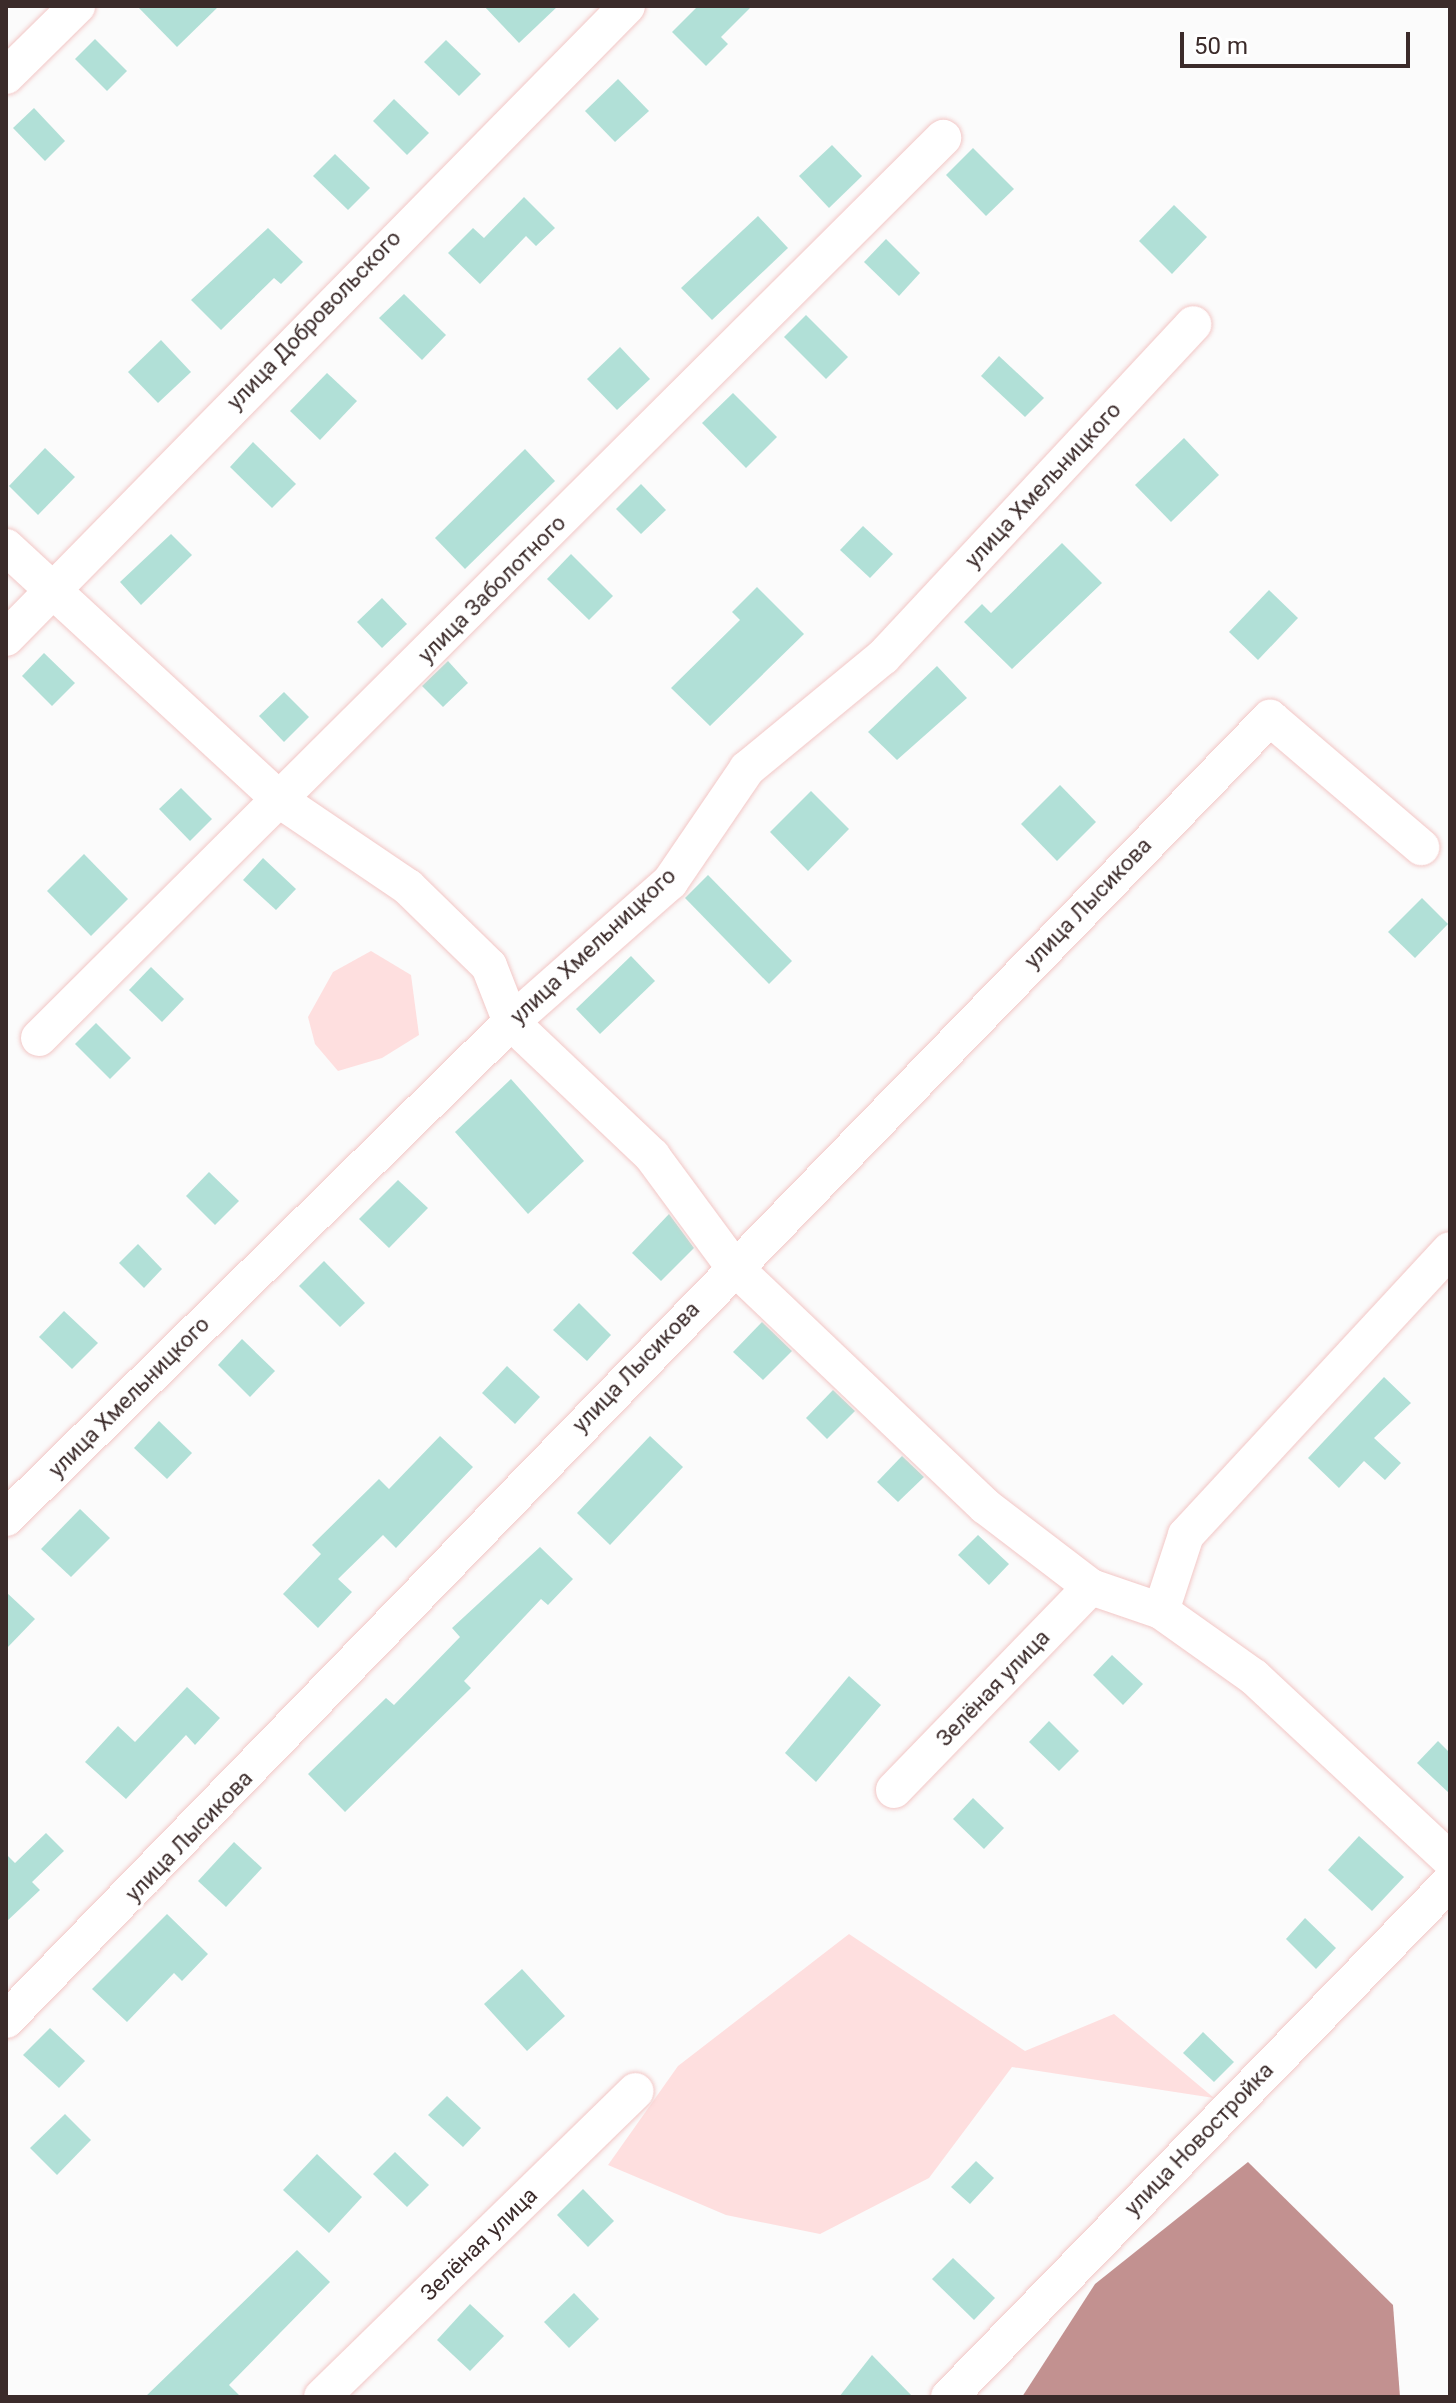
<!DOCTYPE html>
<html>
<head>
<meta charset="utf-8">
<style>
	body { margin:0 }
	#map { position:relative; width:1456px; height:2403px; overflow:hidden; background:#fbfbfb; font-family:Roboto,sans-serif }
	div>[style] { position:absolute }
	.green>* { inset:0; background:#fedfdf }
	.water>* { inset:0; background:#c29190 }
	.building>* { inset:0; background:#b1e0d7 }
	.roads { filter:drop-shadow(0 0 2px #f2c7c6) drop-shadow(0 0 2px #f2c7c6) }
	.minor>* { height:36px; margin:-18px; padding:0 18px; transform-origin:18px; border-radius:18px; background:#fff }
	span { translate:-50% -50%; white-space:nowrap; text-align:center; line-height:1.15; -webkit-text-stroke:7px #fff; paint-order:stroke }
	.street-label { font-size:22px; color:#3b2b2a }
	.frame { position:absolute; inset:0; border:8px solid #3b2b2a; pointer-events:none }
	.scale { position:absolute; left:1180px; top:32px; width:230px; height:36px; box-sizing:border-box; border:4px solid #3b2b2a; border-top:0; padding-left:10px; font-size:24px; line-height:28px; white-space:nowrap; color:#3b2b2a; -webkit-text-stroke:6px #fff; paint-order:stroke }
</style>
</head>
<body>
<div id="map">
	<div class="green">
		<i style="clip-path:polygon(371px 951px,411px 975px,419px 1035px,382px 1058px,338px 1071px,315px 1044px,308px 1017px,333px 972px)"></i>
		<i style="clip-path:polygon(849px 1934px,1025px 2051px,1114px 2014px,1214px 2098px,1012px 2067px,929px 2178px,820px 2234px,726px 2215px,608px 2165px,678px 2066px)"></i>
	</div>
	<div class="water">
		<i style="clip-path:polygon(1248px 2162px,1393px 2305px,1400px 2397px,1022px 2397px,1095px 2284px)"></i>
	</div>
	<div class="building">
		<i style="clip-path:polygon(137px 6px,219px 6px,177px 47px)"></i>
		<i style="clip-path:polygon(484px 6px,558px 6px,519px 43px)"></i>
		<i style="clip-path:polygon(698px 6px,752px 6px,721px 37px,728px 44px,706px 66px,672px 32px)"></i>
		<i style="clip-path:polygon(95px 39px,127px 71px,107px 91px,75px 59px)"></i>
		<i style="clip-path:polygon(446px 40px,481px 74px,459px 96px,424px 62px)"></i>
		<i style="clip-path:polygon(618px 79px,649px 111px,615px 142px,585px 111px)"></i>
		<i style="clip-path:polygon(394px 99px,429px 133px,407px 155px,373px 121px)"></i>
		<i style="clip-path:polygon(34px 108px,65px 141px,45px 161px,13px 128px)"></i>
		<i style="clip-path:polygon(832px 145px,862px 176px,829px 208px,799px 176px)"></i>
		<i style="clip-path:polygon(973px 148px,1014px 189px,986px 216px,946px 175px)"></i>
		<i style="clip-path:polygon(335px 154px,370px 188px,348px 210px,313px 176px)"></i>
		<i style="clip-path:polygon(524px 197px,555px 228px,536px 246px,526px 236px,480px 284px,448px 253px,473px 228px,484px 238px)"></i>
		<i style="clip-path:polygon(1174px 205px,1207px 237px,1172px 274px,1139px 241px)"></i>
		<i style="clip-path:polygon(758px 216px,788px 248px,712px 320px,681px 288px)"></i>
		<i style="clip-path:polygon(268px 228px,303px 262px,281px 284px,274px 278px,221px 330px,191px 300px)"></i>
		<i style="clip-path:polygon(886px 239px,920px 273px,899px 296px,864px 262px)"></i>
		<i style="clip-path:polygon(404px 294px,446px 335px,422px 360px,379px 318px)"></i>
		<i style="clip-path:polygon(806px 315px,848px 357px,826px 379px,784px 337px)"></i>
		<i style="clip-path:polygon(161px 340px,191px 372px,158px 403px,128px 372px)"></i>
		<i style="clip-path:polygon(620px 347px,650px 379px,617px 410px,587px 379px)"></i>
		<i style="clip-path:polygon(999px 356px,1044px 398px,1025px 417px,981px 376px)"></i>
		<i style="clip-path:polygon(327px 373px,357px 401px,320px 440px,290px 411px)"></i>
		<i style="clip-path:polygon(733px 393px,777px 437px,746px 468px,702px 423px)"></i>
		<i style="clip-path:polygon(1184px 438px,1219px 475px,1171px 522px,1135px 485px)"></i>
		<i style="clip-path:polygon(253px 442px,296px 484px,272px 508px,230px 467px)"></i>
		<i style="clip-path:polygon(45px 448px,75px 477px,38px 515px,9px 486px)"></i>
		<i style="clip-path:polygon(525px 449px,555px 481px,465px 569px,435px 538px)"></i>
		<i style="clip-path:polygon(641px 484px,666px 510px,641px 534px,616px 509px)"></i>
		<i style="clip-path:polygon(863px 526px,893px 554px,870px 578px,840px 550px)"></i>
		<i style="clip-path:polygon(171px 534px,192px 555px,141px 605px,120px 582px)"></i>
		<i style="clip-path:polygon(1062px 543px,1102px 583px,1012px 669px,964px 622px,982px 604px,991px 613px)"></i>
		<i style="clip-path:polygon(571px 554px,613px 596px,589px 620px,547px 579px)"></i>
		<i style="clip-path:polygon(757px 587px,804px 634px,710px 726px,671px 688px,740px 620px,732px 612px)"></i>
		<i style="clip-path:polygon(1269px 590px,1298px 618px,1258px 660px,1229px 632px)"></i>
		<i style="clip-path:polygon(382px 598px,407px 624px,382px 648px,357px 622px)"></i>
		<i style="clip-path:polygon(44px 653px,75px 683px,52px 706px,22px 676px)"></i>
		<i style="clip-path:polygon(448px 661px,468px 683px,443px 707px,422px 686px)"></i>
		<i style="clip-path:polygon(937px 666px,967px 698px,897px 760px,868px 732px)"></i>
		<i style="clip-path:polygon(284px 692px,309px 717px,284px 742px,259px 716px)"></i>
		<i style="clip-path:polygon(1060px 785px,1096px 822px,1057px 861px,1021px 824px)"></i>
		<i style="clip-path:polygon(181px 788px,212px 819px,190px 841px,159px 809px)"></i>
		<i style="clip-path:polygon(811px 791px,849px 829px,808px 871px,770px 832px)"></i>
		<i style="clip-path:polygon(84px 854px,128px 899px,91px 936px,47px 891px)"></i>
		<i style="clip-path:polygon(263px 858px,296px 889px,276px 910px,243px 880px)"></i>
		<i style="clip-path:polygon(708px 875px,792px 961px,769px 984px,685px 898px)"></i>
		<i style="clip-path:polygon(1422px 898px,1448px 924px,1415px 958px,1388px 932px)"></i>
		<i style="clip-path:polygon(631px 956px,655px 981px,600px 1034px,576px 1009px)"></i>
		<i style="clip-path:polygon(151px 967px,184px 999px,162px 1022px,129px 990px)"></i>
		<i style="clip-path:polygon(96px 1023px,131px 1058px,110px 1079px,75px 1044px)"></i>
		<i style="clip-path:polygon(511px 1079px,584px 1161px,528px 1214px,455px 1132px)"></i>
		<i style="clip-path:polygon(209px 1172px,239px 1201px,215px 1225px,186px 1196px)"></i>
		<i style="clip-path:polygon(398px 1180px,428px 1208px,389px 1248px,359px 1219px)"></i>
		<i style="clip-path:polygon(669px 1214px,694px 1248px,661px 1281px,632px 1253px)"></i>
		<i style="clip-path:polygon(138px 1244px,162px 1269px,144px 1288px,119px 1263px)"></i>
		<i style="clip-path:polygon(324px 1261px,365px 1303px,340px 1327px,299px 1286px)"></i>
		<i style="clip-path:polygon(579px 1303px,611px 1335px,587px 1361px,553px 1330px)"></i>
		<i style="clip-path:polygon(64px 1311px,98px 1343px,72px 1369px,39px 1337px)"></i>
		<i style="clip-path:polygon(762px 1322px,792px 1351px,763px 1380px,733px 1352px)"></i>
		<i style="clip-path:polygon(242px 1339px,275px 1371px,250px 1397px,218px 1365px)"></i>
		<i style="clip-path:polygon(507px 1366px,540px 1397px,515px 1424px,482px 1393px)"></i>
		<i style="clip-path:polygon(1384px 1377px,1411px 1403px,1374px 1438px,1401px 1463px,1385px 1480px,1364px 1461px,1339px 1488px,1308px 1458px)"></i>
		<i style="clip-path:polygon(833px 1390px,855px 1411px,827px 1439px,806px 1418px)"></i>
		<i style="clip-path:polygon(159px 1421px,192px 1453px,167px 1479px,134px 1448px)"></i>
		<i style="clip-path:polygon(440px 1436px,473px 1467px,396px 1548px,383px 1535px,338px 1579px,352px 1592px,318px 1628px,283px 1594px,321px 1554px,312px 1545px,379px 1479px,389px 1489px)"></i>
		<i style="clip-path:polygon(650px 1436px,683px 1467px,610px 1545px,577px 1513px)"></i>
		<i style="clip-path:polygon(902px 1456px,924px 1477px,898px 1502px,877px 1482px)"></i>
		<i style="clip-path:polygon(80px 1509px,110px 1538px,71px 1577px,41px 1549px)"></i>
		<i style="clip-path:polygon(978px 1535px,1009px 1564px,989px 1585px,958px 1555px)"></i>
		<i style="clip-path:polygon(540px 1547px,573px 1579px,548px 1605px,541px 1599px,464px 1681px,471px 1688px,345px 1812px,308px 1774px,386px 1698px,394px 1705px,460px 1637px,452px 1628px)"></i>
		<i style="clip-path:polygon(6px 1592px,35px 1619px,6px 1649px)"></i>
		<i style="clip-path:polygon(1112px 1655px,1143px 1684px,1123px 1705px,1093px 1675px)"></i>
		<i style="clip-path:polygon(849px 1676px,881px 1705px,816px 1782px,785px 1753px)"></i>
		<i style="clip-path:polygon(187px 1687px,220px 1718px,195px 1745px,186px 1735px,126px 1799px,85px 1762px,118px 1726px,135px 1742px)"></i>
		<i style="clip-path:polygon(1049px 1721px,1079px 1751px,1059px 1771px,1029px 1742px)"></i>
		<i style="clip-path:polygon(1438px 1741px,1450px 1753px,1450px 1794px,1417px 1763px)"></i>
		<i style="clip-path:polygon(973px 1798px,1004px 1828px,984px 1849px,953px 1819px)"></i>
		<i style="clip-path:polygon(46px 1833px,64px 1851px,32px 1882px,40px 1890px,6px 1922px,6px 1854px,15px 1863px)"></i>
		<i style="clip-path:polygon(1359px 1836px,1404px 1877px,1372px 1911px,1328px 1870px)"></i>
		<i style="clip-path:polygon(234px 1842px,262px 1868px,226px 1907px,198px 1881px)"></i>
		<i style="clip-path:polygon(167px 1914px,208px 1954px,182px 1981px,174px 1973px,127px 2022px,92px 1989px)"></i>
		<i style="clip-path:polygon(1305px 1918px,1336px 1948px,1316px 1969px,1286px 1939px)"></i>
		<i style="clip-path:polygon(522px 1969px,565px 2016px,527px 2051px,484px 2004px)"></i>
		<i style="clip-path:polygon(50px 2028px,85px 2061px,59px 2088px,23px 2055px)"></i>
		<i style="clip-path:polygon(1203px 2032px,1234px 2062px,1214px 2082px,1183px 2053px)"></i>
		<i style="clip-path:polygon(447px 2096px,481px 2128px,463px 2147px,428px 2115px)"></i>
		<i style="clip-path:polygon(65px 2114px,91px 2140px,57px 2175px,30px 2148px)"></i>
		<i style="clip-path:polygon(395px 2152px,429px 2185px,407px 2207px,373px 2174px)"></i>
		<i style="clip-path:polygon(317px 2154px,362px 2197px,329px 2233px,283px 2190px)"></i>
		<i style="clip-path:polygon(976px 2161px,994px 2178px,970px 2204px,951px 2187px)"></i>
		<i style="clip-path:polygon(583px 2189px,614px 2221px,588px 2247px,557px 2215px)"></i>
		<i style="clip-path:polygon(297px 2250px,330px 2282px,229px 2385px,241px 2397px,145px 2397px)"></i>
		<i style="clip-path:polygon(953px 2258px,995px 2298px,974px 2320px,932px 2279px)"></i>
		<i style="clip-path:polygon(574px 2293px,599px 2319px,569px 2348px,544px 2322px)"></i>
		<i style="clip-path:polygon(470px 2304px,504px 2336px,470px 2371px,437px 2340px)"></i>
		<i style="clip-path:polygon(872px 2355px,913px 2397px,839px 2397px)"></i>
	</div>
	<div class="roads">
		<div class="minor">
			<i style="left:6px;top:76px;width:100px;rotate:-44.6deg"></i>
			<i style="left:6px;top:547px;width:374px;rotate:42.7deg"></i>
			<i style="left:281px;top:801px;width:153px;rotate:34.1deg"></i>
			<i style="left:408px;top:887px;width:113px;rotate:44.3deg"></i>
			<i style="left:489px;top:966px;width:60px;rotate:68.6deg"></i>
			<i style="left:511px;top:1022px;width:195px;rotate:43.5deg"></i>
			<i style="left:652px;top:1156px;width:137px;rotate:53.6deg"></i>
			<i style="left:733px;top:1266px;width:348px;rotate:43.6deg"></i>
			<i style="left:985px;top:1506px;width:133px;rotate:37.4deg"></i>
			<i style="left:1091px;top:1587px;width:74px;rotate:18.9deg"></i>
			<i style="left:1161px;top:1611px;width:114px;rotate:35.4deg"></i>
			<i style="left:1254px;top:1677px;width:268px;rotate:43deg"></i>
			<i style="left:6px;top:638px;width:886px;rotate:-45.5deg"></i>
			<i style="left:39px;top:1038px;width:1276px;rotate:-44.87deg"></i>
			<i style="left:6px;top:1518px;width:708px;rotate:-44.48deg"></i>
			<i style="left:511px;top:1022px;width:212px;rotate:-41.4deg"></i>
			<i style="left:670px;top:882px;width:137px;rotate:-55.7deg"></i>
			<i style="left:747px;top:769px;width:176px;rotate:-39.5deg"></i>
			<i style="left:883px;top:657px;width:455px;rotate:-47deg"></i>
			<i style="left:1161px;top:1611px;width:80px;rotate:-71.8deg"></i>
			<i style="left:1186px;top:1535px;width:388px;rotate:-47.2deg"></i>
			<i style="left:894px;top:1790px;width:283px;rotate:-45.9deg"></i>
			<i style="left:6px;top:2020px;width:1815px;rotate:-45.85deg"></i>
			<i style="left:1270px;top:718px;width:199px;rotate:40.5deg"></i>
			<i style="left:322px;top:2397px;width:438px;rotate:-44.3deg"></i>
			<i style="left:949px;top:2397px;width:718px;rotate:-45.79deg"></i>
		</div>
	</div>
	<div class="street-label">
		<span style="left:314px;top:320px;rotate:-46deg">улица Добровольского</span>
		<span style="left:1043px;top:485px;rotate:-47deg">улица Хмельницкого</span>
		<span style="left:492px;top:589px;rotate:-45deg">улица Заболотного</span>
		<span style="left:1088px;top:903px;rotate:-46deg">улица Лысикова</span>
		<span style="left:593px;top:946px;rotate:-43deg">улица Хмельницкого</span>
		<span style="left:636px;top:1367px;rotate:-46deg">улица Лысикова</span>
		<span style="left:129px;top:1397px;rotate:-45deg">улица Хмельницкого</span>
		<span style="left:993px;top:1688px;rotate:-46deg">Зелёная улица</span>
		<span style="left:189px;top:1836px;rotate:-46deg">улица Лысикова</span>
		<span style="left:1199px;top:2139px;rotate:-46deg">улица Новостройка</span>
		<span style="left:479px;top:2244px;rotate:-44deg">Зелёная улица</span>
	</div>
	<div class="frame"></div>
	<div class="scale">50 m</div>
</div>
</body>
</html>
